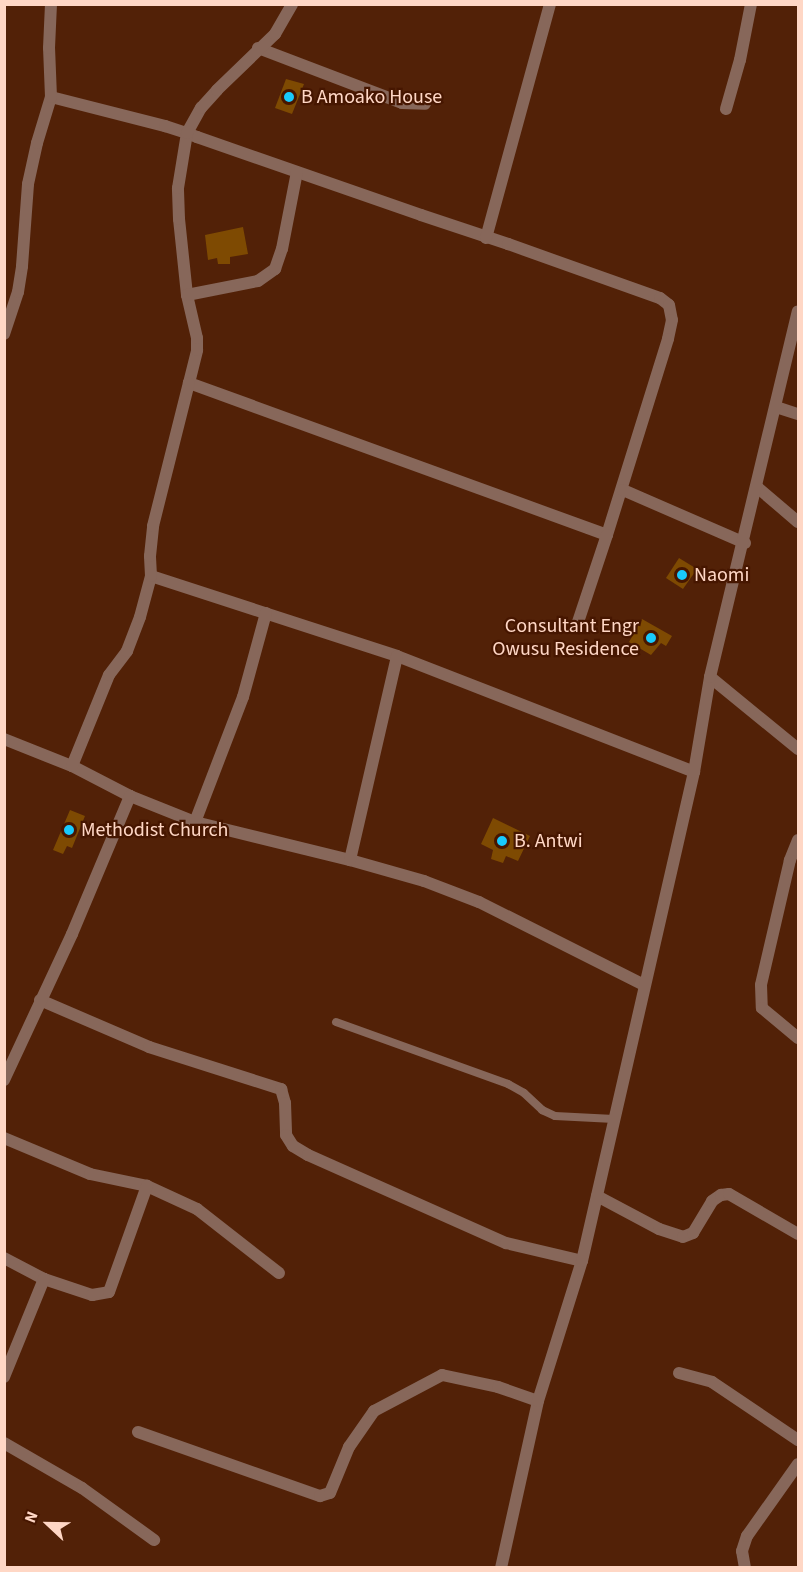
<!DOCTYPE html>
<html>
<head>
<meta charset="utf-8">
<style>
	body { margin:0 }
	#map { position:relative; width:803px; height:1572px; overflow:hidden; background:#522107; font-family:"Source Sans 3",sans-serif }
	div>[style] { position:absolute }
	.building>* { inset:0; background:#7e4a02 }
	.lane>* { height:8px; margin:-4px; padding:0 4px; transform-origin:4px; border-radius:4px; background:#87675a }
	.street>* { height:12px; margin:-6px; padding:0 6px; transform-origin:6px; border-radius:6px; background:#87675a }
	.dots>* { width:16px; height:16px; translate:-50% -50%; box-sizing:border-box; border:3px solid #461600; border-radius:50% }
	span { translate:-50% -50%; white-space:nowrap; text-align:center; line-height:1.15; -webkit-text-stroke:4.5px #461600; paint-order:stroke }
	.poi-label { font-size:20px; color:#ffd7c5 }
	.left { translate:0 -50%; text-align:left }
	.right { translate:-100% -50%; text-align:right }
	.frame { position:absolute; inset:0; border:6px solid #ffd7c5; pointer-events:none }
	.north { position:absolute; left:18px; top:1494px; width:60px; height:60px; -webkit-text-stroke:4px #461600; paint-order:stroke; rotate:292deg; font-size:16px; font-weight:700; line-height:24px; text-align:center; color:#ffd7c5 }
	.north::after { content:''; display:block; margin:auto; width:21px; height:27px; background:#ffd7c5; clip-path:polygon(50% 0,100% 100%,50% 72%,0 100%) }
</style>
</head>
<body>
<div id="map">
	<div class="building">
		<i style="clip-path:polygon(286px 79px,304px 84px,292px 114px,275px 108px)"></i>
		<i style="clip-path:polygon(243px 227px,248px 254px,230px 257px,230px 264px,218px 264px,217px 258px,208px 260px,205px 235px)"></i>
		<i style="clip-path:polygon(679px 558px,697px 569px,683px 589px,666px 578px)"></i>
		<i style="clip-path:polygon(642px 619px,672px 636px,666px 646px,661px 643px,651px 655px,629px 642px)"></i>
		<i style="clip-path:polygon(70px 810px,85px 816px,72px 848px,67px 846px,63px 854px,53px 850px)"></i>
		<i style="clip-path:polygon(493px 818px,530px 836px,518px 861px,506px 856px,503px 863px,491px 859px,493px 850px,481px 844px)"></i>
	</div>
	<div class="lane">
		<i style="left:336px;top:1022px;width:183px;rotate:19.8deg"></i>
		<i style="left:508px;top:1084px;width:18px;rotate:29deg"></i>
		<i style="left:524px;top:1093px;width:25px;rotate:43deg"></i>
		<i style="left:542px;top:1110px;width:14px;rotate:25deg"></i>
		<i style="left:555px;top:1116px;width:59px;rotate:2.9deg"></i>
	</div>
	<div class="street">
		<i style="left:258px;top:48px;width:154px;rotate:20.9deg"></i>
		<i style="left:402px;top:103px;width:23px;rotate:2deg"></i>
		<i style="left:51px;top:97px;width:118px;rotate:14.3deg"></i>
		<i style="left:165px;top:126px;width:23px;rotate:18deg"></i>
		<i style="left:187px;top:133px;width:11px;rotate:22deg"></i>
		<i style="left:197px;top:137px;width:237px;rotate:19.2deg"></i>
		<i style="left:421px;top:215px;width:92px;rotate:18.4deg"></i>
		<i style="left:508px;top:244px;width:161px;rotate:19.6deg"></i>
		<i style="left:660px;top:298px;width:11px;rotate:38deg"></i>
		<i style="left:669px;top:305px;width:15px;rotate:79deg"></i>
		<i style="left:672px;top:320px;width:19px;rotate:102deg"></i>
		<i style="left:668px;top:339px;width:205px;rotate:107.3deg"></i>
		<i style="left:607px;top:535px;width:445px;rotate:-160deg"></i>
		<i style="left:189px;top:383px;width:34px;rotate:-76deg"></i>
		<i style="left:197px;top:350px;width:12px;rotate:-90deg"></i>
		<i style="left:197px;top:338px;width:44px;rotate:-103.1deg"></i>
		<i style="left:187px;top:295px;width:76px;rotate:-96deg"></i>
		<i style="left:179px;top:219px;width:31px;rotate:-92deg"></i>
		<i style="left:178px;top:188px;width:56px;rotate:-80.7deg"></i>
		<i style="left:187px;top:133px;width:29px;rotate:-61deg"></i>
		<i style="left:201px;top:108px;width:24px;rotate:-48deg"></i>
		<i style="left:217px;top:90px;width:81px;rotate:-44deg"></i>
		<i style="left:275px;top:34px;width:34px;rotate:-60deg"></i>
		<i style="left:726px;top:109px;width:51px;rotate:-74.1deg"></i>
		<i style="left:740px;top:60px;width:57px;rotate:-78.9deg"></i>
		<i style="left:486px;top:238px;width:243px;rotate:-74.7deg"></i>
		<i style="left:187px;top:295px;width:72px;rotate:-11.2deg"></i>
		<i style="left:258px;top:281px;width:21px;rotate:-35deg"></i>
		<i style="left:275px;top:269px;width:21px;rotate:-71deg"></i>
		<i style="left:282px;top:249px;width:78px;rotate:-79deg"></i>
		<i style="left:4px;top:334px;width:44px;rotate:-71.6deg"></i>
		<i style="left:18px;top:292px;width:26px;rotate:-81deg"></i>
		<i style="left:22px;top:266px;width:82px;rotate:-85.8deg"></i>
		<i style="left:28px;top:184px;width:42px;rotate:-77.6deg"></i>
		<i style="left:37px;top:143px;width:48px;rotate:-73.1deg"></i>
		<i style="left:51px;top:97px;width:49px;rotate:-92.3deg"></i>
		<i style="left:49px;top:48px;width:44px;rotate:-87.4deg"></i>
		<i style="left:776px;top:407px;width:23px;rotate:18deg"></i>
		<i style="left:757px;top:487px;width:54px;rotate:40.5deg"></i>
		<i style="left:623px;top:490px;width:133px;rotate:23.5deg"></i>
		<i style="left:151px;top:576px;width:259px;rotate:18deg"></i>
		<i style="left:397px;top:656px;width:319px;rotate:21.3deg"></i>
		<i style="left:576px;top:628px;width:98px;rotate:-71.6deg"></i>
		<i style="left:710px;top:677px;width:114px;rotate:39.3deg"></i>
		<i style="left:4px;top:739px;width:73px;rotate:21.7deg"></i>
		<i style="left:72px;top:766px;width:65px;rotate:27.3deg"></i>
		<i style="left:130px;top:796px;width:70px;rotate:21.8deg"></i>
		<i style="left:195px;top:822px;width:160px;rotate:13.8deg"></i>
		<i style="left:350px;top:860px;width:77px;rotate:15.8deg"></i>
		<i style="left:424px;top:881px;width:59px;rotate:20.9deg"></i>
		<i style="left:479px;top:902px;width:185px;rotate:26.7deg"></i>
		<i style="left:72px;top:766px;width:98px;rotate:-67.9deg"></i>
		<i style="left:109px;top:675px;width:30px;rotate:-53deg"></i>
		<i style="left:127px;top:651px;width:36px;rotate:-69deg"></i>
		<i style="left:140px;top:617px;width:42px;rotate:-75deg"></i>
		<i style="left:151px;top:576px;width:20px;rotate:-93deg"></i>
		<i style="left:150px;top:556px;width:30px;rotate:-84deg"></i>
		<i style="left:153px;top:526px;width:147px;rotate:-75.9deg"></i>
		<i style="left:195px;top:822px;width:134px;rotate:-69deg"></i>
		<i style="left:243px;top:697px;width:87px;rotate:-74.7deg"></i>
		<i style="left:798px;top:840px;width:22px;rotate:112deg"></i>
		<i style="left:790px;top:860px;width:128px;rotate:103.1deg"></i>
		<i style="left:761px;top:985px;width:23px;rotate:88deg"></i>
		<i style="left:762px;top:1008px;width:47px;rotate:39.8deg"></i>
		<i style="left:350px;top:860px;width:209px;rotate:-77deg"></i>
		<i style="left:40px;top:1000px;width:119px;rotate:23.3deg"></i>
		<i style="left:149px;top:1047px;width:139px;rotate:17.7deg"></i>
		<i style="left:281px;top:1089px;width:15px;rotate:74deg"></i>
		<i style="left:285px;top:1103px;width:32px;rotate:88deg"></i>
		<i style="left:286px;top:1135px;width:13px;rotate:58deg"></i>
		<i style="left:293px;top:1146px;width:17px;rotate:31deg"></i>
		<i style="left:308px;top:1155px;width:217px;rotate:24deg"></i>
		<i style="left:506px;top:1243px;width:78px;rotate:13.3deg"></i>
		<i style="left:4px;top:1080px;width:161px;rotate:-65deg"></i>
		<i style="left:72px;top:934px;width:150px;rotate:-67.2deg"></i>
		<i style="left:4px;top:1138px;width:93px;rotate:22.7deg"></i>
		<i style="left:90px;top:1174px;width:58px;rotate:11.9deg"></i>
		<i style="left:147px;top:1186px;width:55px;rotate:24.7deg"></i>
		<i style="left:197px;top:1209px;width:104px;rotate:38deg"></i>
		<i style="left:597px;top:1196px;width:70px;rotate:28deg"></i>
		<i style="left:659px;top:1229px;width:25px;rotate:18deg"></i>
		<i style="left:683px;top:1237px;width:11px;rotate:-22deg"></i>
		<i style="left:693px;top:1233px;width:37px;rotate:-59deg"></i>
		<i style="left:712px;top:1201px;width:11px;rotate:-34deg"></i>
		<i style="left:721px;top:1195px;width:8px;rotate:-7deg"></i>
		<i style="left:729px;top:1194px;width:80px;rotate:30.1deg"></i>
		<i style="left:4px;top:1258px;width:45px;rotate:27.7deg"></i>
		<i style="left:44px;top:1279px;width:51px;rotate:18.4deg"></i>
		<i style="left:92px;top:1295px;width:17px;rotate:-10deg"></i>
		<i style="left:109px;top:1292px;width:113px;rotate:-70.3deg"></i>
		<i style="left:679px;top:1373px;width:34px;rotate:15deg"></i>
		<i style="left:712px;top:1382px;width:104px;rotate:34deg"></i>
		<i style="left:4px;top:1377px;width:106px;rotate:-67.8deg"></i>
		<i style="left:138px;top:1432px;width:193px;rotate:19.4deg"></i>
		<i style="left:320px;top:1496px;width:10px;rotate:-17deg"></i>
		<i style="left:330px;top:1493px;width:50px;rotate:-67.6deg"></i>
		<i style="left:349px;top:1447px;width:44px;rotate:-55.2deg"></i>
		<i style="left:374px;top:1411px;width:77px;rotate:-27.9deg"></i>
		<i style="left:442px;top:1375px;width:57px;rotate:12.1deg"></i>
		<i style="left:498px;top:1387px;width:42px;rotate:19.3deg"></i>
		<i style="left:4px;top:1443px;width:90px;rotate:30deg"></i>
		<i style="left:82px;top:1488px;width:89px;rotate:35.8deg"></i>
		<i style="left:501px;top:1568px;width:171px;rotate:-77.5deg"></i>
		<i style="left:538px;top:1401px;width:147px;rotate:-72.6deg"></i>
		<i style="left:582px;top:1261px;width:502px;rotate:-77.1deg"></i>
		<i style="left:694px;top:772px;width:96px;rotate:-80.4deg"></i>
		<i style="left:710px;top:677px;width:376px;rotate:-76.5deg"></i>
		<i style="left:745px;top:1568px;width:17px;rotate:-100deg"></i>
		<i style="left:742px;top:1551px;width:16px;rotate:-72deg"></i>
		<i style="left:747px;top:1536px;width:88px;rotate:-54.7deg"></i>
	</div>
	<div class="dots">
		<i style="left:289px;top:97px;background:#19cafc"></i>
		<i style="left:682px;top:575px;background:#19cafc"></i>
		<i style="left:651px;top:638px;background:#19cafc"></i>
		<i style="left:69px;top:830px;background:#19cafc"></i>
		<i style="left:502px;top:841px;background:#19cafc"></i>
	</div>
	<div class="poi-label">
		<span class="left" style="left:301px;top:97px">B Amoako House</span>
		<span class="left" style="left:694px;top:575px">Naomi</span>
		<span class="right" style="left:639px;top:638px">Consultant Engr<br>Owusu Residence</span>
		<span class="left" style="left:81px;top:830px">Methodist Church</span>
		<span class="left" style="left:514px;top:841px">B. Antwi</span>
	</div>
	<div class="frame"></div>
	<div class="north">N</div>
</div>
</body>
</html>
